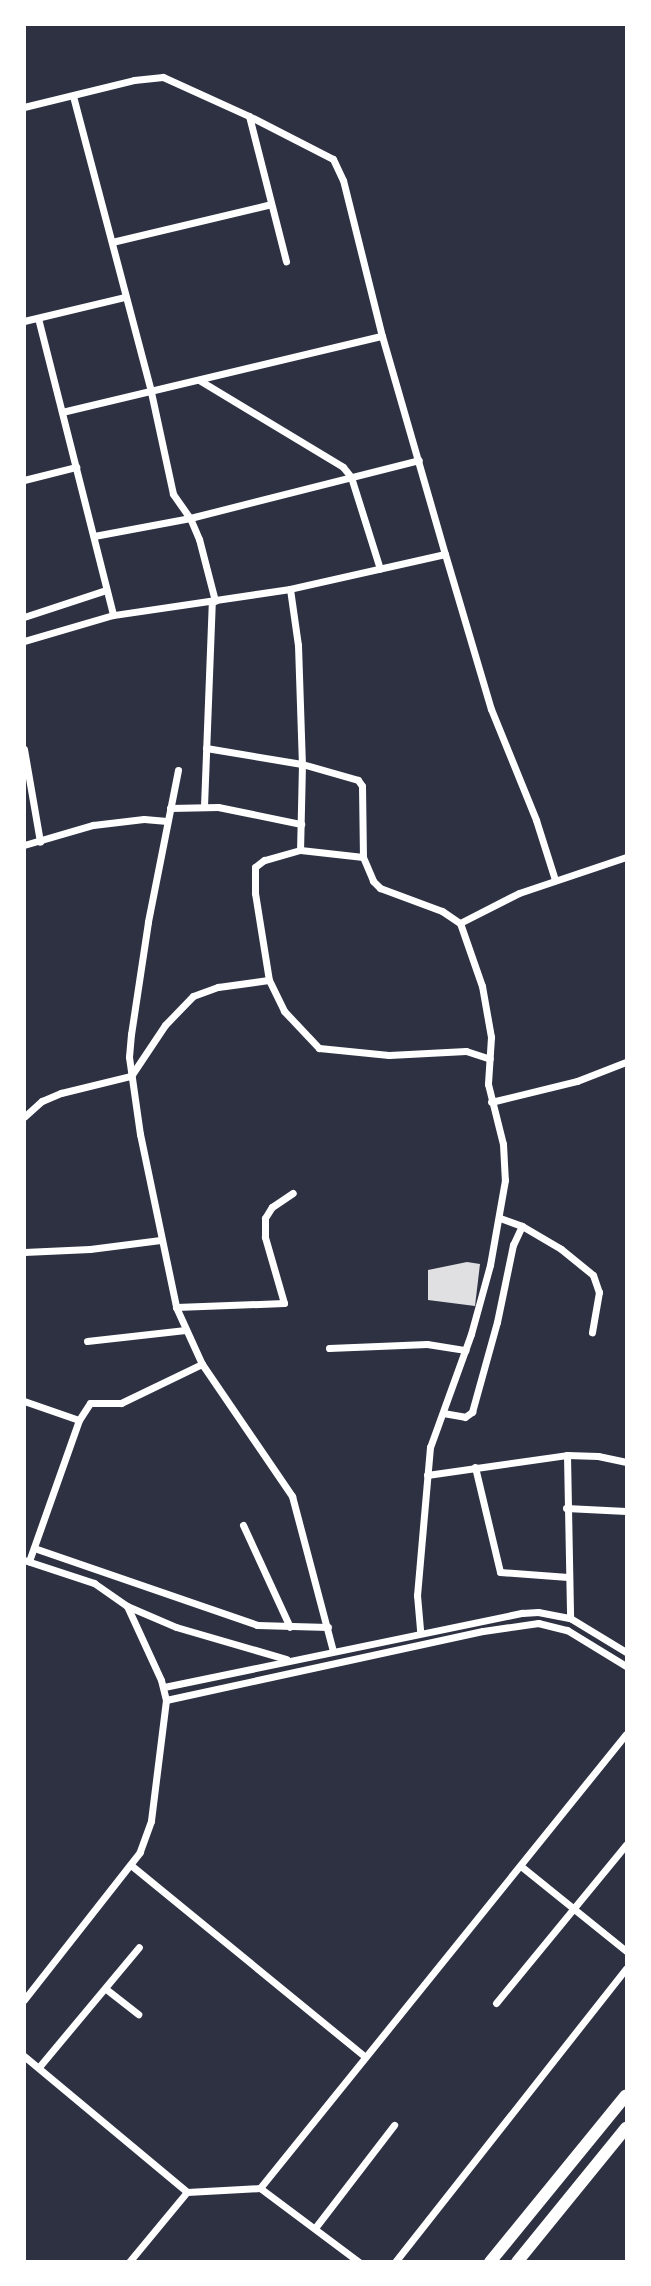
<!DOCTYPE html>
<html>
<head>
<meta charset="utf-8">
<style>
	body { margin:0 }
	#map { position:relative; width:651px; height:2286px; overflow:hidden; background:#2d3142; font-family:Mulish,sans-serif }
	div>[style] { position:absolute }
	.building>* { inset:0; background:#e0e0e3 }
	.minor>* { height:7px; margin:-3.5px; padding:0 3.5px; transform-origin:3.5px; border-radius:3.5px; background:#fff }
	.primary>* { height:12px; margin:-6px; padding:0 6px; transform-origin:6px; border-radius:6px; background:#fff }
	span { translate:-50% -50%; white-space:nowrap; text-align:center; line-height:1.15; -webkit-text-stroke:5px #fff; paint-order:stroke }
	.frame { position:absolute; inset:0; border:26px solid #fff; pointer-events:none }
</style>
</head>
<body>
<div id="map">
	<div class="building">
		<i style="clip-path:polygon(467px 1262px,480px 1264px,475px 1306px,428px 1300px,428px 1270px)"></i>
	</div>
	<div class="minor">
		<i style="left:73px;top:96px;width:306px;rotate:75.2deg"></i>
		<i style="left:151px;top:392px;width:104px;rotate:77.8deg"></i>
		<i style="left:173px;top:494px;width:29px;rotate:55deg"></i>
		<i style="left:190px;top:518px;width:23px;rotate:67deg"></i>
		<i style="left:199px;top:539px;width:64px;rotate:75.5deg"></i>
		<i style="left:24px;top:107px;width:113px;rotate:-13.8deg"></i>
		<i style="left:134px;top:80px;width:29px;rotate:-6deg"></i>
		<i style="left:163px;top:77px;width:94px;rotate:24.4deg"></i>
		<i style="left:249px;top:116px;width:94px;rotate:27.1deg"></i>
		<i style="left:333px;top:159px;width:23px;rotate:65deg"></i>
		<i style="left:343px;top:180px;width:161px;rotate:76deg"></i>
		<i style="left:382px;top:336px;width:227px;rotate:73.9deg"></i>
		<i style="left:445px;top:554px;width:159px;rotate:167.3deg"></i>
		<i style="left:290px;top:589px;width:179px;rotate:171.6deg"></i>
		<i style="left:113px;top:615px;width:93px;rotate:163.7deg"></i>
		<i style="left:249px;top:116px;width:150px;rotate:75.7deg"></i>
		<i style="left:112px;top:242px;width:163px;rotate:-13.4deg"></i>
		<i style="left:38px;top:318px;width:306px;rotate:75.8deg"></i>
		<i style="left:24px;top:321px;width:104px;rotate:-13.4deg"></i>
		<i style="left:199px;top:380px;width:168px;rotate:31.1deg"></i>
		<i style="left:343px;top:467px;width:13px;rotate:51deg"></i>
		<i style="left:351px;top:477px;width:96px;rotate:72.5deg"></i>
		<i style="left:62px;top:412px;width:329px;rotate:-13.4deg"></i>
		<i style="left:24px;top:480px;width:54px;rotate:-14deg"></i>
		<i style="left:94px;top:536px;width:98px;rotate:-10.6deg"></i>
		<i style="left:190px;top:518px;width:236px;rotate:-14.2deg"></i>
		<i style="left:445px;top:554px;width:162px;rotate:73.5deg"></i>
		<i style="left:491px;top:709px;width:120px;rotate:67.9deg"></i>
		<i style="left:536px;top:820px;width:63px;rotate:72.4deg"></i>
		<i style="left:290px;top:589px;width:57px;rotate:81.9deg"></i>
		<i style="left:298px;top:645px;width:119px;rotate:88.1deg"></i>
		<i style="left:302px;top:764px;width:86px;rotate:91.3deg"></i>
		<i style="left:24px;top:617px;width:86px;rotate:-18.2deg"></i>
		<i style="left:206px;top:748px;width:97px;rotate:9.5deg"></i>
		<i style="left:302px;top:764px;width:58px;rotate:15.9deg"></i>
		<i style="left:358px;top:780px;width:7px;rotate:56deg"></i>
		<i style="left:362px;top:786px;width:71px;rotate:89.2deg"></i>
		<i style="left:363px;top:857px;width:26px;rotate:67deg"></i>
		<i style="left:373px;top:881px;width:10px;rotate:45deg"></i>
		<i style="left:380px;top:888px;width:66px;rotate:20.4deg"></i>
		<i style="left:442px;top:911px;width:22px;rotate:34deg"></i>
		<i style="left:460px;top:923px;width:67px;rotate:70.8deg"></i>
		<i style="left:482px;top:986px;width:52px;rotate:80deg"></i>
		<i style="left:491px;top:1037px;width:47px;rotate:93.7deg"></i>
		<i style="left:488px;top:1084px;width:62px;rotate:76deg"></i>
		<i style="left:503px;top:1144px;width:36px;rotate:87deg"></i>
		<i style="left:505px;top:1180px;width:86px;rotate:100deg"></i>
		<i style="left:490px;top:1265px;width:72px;rotate:105.4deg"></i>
		<i style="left:471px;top:1334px;width:120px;rotate:109.9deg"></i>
		<i style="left:430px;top:1447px;width:149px;rotate:95deg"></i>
		<i style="left:417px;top:1595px;width:38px;rotate:85deg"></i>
		<i style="left:24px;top:749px;width:94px;rotate:80.2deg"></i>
		<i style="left:178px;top:770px;width:155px;rotate:101.2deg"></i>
		<i style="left:148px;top:922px;width:113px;rotate:98.6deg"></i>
		<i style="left:131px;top:1034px;width:23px;rotate:95deg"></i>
		<i style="left:129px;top:1057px;width:78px;rotate:81.9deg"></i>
		<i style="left:140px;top:1134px;width:177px;rotate:78.2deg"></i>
		<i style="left:176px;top:1307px;width:63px;rotate:65.5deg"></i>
		<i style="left:202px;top:1364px;width:160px;rotate:55.7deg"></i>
		<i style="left:292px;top:1496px;width:160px;rotate:75.2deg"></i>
		<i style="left:204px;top:806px;width:205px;rotate:-87.8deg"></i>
		<i style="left:170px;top:808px;width:48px;rotate:-1.2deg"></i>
		<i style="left:218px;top:807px;width:85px;rotate:11.6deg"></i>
		<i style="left:24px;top:845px;width:72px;rotate:-16.2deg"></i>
		<i style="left:93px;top:825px;width:51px;rotate:-6.7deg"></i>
		<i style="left:144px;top:819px;width:23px;rotate:5deg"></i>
		<i style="left:363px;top:857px;width:63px;rotate:-173.7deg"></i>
		<i style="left:300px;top:850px;width:37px;rotate:164deg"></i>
		<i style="left:264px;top:860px;width:11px;rotate:142deg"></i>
		<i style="left:255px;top:867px;width:26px;rotate:90deg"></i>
		<i style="left:255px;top:893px;width:88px;rotate:80.9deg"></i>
		<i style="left:269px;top:980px;width:34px;rotate:64deg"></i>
		<i style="left:284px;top:1011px;width:51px;rotate:46.6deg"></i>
		<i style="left:319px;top:1048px;width:70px;rotate:5.7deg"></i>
		<i style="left:389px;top:1055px;width:77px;rotate:-3deg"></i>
		<i style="left:466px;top:1051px;width:25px;rotate:18deg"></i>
		<i style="left:460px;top:923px;width:66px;rotate:-27deg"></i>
		<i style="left:519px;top:893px;width:113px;rotate:-18.6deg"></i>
		<i style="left:491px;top:1102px;width:89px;rotate:-13.7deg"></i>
		<i style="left:577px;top:1081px;width:53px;rotate:-21.2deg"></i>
		<i style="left:24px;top:1117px;width:24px;rotate:-42deg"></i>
		<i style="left:42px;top:1101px;width:21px;rotate:-23deg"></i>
		<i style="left:61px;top:1093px;width:72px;rotate:-13.7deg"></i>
		<i style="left:131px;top:1076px;width:61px;rotate:-56.3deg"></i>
		<i style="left:165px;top:1025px;width:40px;rotate:-46deg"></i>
		<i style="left:193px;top:996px;width:27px;rotate:-20deg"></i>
		<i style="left:218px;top:987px;width:51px;rotate:-7.8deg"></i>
		<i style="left:500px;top:1218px;width:23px;rotate:20deg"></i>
		<i style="left:24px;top:1252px;width:66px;rotate:-2.6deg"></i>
		<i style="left:90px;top:1249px;width:71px;rotate:-7.3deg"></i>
		<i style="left:176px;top:1307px;width:108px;rotate:-2.1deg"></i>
		<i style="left:284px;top:1303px;width:69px;rotate:-106.1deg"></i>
		<i style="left:265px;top:1237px;width:19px;rotate:-90deg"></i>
		<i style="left:265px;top:1218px;width:13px;rotate:-58deg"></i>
		<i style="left:272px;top:1207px;width:25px;rotate:-34deg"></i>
		<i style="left:87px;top:1341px;width:99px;rotate:-6.4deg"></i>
		<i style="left:329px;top:1348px;width:98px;rotate:-2.3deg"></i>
		<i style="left:427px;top:1344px;width:39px;rotate:9deg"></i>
		<i style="left:24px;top:1401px;width:58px;rotate:19.1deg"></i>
		<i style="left:79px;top:1420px;width:150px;rotate:109.5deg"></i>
		<i style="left:443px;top:1413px;width:22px;rotate:10deg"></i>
		<i style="left:465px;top:1417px;width:9px;rotate:-36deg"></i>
		<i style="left:472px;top:1412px;width:93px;rotate:-74.5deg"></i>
		<i style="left:497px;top:1322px;width:79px;rotate:-78.3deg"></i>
		<i style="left:513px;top:1245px;width:21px;rotate:-65deg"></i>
		<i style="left:522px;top:1226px;width:45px;rotate:30.5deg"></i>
		<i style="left:561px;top:1249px;width:41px;rotate:39.1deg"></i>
		<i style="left:593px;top:1275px;width:18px;rotate:71deg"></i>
		<i style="left:599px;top:1292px;width:41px;rotate:99.9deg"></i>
		<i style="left:79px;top:1420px;width:20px;rotate:-57deg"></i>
		<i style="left:90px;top:1403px;width:31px"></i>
		<i style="left:121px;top:1403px;width:90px;rotate:-25.7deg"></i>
		<i style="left:567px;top:1455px;width:163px;rotate:88.9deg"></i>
		<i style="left:475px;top:1467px;width:108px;rotate:76.6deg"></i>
		<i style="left:500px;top:1572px;width:68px;rotate:4.2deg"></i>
		<i style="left:427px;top:1475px;width:141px;rotate:-8.1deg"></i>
		<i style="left:567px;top:1455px;width:31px;rotate:2deg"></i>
		<i style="left:598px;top:1456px;width:29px;rotate:12deg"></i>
		<i style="left:566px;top:1508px;width:60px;rotate:2.9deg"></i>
		<i style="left:243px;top:1525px;width:112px;rotate:65.3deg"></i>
		<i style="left:34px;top:1548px;width:236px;rotate:19deg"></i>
		<i style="left:257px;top:1625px;width:71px;rotate:1.6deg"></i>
		<i style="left:24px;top:1560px;width:74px;rotate:18.2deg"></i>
		<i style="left:94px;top:1583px;width:40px;rotate:34.9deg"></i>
		<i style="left:127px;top:1606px;width:81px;rotate:65.3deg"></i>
		<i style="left:161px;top:1680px;width:21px;rotate:76deg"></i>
		<i style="left:166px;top:1700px;width:122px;rotate:97.1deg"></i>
		<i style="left:151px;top:1821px;width:33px;rotate:110deg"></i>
		<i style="left:140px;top:1852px;width:188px;rotate:128.1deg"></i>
		<i style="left:127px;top:1606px;width:53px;rotate:23.2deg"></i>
		<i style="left:176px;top:1627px;width:115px;rotate:16.2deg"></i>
		<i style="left:164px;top:1687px;width:366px;rotate:-11.7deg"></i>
		<i style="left:522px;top:1613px;width:16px;rotate:-4deg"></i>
		<i style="left:538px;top:1612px;width:33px;rotate:11deg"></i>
		<i style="left:570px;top:1618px;width:66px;rotate:31.3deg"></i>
		<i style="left:166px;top:1700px;width:324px;rotate:-12.3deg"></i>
		<i style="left:483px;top:1631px;width:56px;rotate:-8.3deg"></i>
		<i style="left:538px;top:1623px;width:30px;rotate:14deg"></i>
		<i style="left:567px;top:1630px;width:69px;rotate:31.4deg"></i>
		<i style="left:132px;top:1866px;width:301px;rotate:39.3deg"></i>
		<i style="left:522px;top:1867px;width:134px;rotate:38.9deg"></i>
		<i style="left:106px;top:1989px;width:41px;rotate:38deg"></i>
		<i style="left:496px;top:2003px;width:205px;rotate:-50.6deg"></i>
		<i style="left:24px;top:2056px;width:212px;rotate:39.8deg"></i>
		<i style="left:187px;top:2192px;width:73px;rotate:-3.1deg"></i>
		<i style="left:260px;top:2188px;width:124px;rotate:36.8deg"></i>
		<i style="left:39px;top:2067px;width:156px;rotate:-50.2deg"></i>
		<i style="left:260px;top:2188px;width:583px;rotate:-51.13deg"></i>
		<i style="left:315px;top:2228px;width:130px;rotate:-52.5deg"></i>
		<i style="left:129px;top:2262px;width:91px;rotate:-50.4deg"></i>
		<i style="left:395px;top:2262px;width:374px;rotate:-51.8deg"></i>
	</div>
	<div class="primary">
		<i style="left:490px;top:2262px;width:215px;rotate:-50.8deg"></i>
		<i style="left:517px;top:2262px;width:173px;rotate:-50.9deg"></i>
	</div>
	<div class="frame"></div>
</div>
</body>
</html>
